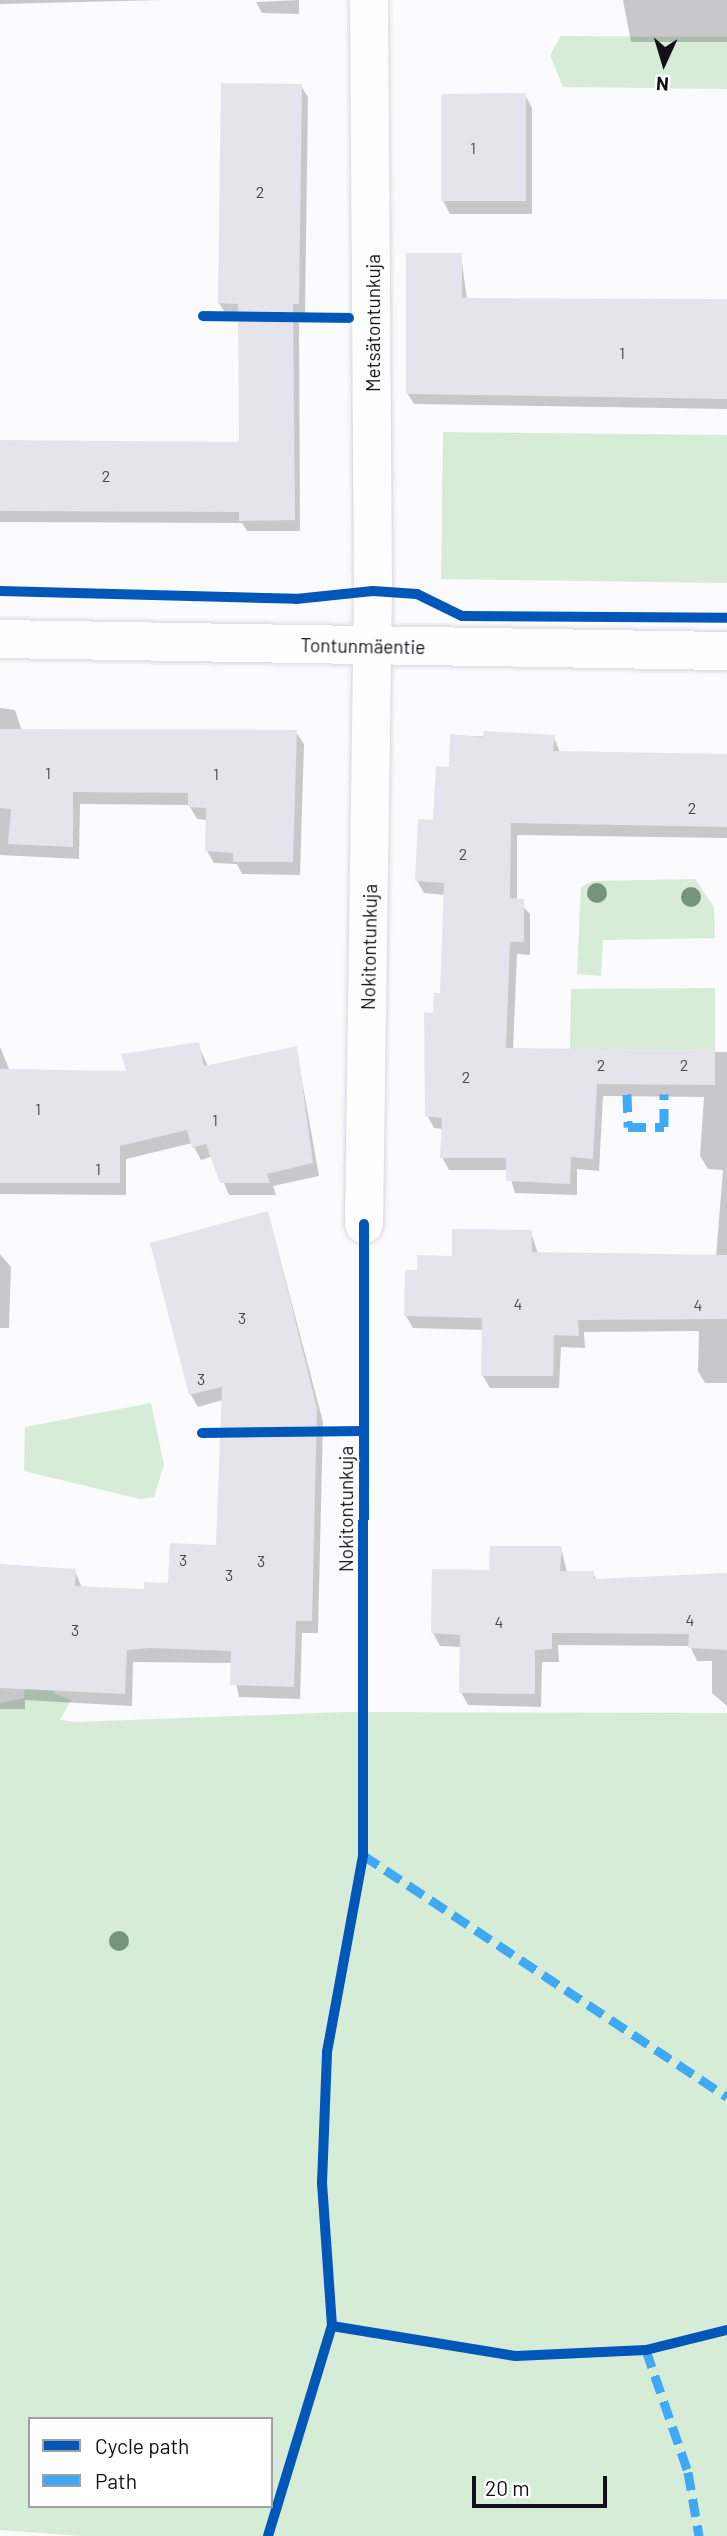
<!DOCTYPE html>
<html>
<head>
<meta charset="utf-8">
<style>
	body { margin:0 }
	#map { position:relative; width:727px; height:2536px; overflow:hidden; background:#fbfafd; font-family:Barlow,sans-serif }
	div>[style] { position:absolute }
	.green>* { inset:0; background:#d6ecd7 }
	.shadow>* { inset:0; background:#0003 }
	.building>* { inset:0; background:#e5e3ec }
	.roads { filter:drop-shadow(0 0 2px #d8d6dc) drop-shadow(0 0 2px #d8d6dc) }
	.minor>* { height:38px; margin:-19px; padding:0 19px; transform-origin:19px; border-radius:19px; background:#fefeff }
	.quiet>* { height:9px; margin-top:-4.5px; transform-origin:0; background:repeating-linear-gradient(90deg,#3fa9f5 0 18px,transparent 0 27px) }
	.cycleway>* { height:10px; margin:-5px; padding:0 5px; transform-origin:5px; border-radius:5px; background:#0057b8 }
	.trees>* { width:20px; height:20px; margin:-10px; border-radius:50%; background:#75947c }
	span { translate:-50% -50%; white-space:nowrap; text-align:center; line-height:1.15; -webkit-text-stroke:5px #fff; paint-order:stroke }
	.number-label { font-size:16px; color:#494850 }
	.number-label span { -webkit-text-stroke-width:0 }
	.street-label { font-size:19px; color:#121119 }
	.legend { position:absolute; left:28px; top:2417px; width:245px; height:91px; box-sizing:border-box; background:#fff; border:2px solid #a0a0a3; margin:0; padding:9px 12px; list-style:none; font-size:21px; color:#121119 }
	.legend li { display:flex; align-items:center; gap:14px; height:35px }
	.legend b { width:35px; border:2px solid #a0a0a3 }
	.north { position:absolute; left:629px; top:28px; width:70px; height:70px; -webkit-text-stroke:5px #fff; paint-order:stroke; rotate:184deg; font-size:19px; font-weight:700; line-height:28px; text-align:center; color:#121119 }
	.north::after { content:''; display:block; margin:auto; width:24px; height:32px; background:#121119; clip-path:polygon(50% 0,100% 100%,50% 72%,0 100%) }
	.scale { position:absolute; left:472px; top:2476px; width:135px; height:32px; box-sizing:border-box; border:4px solid #121119; border-top:0; padding-left:9px; font-size:21px; line-height:24px; white-space:nowrap; color:#121119; -webkit-text-stroke:5px #fff; paint-order:stroke }
</style>
</head>
<body>
<div id="map">
	<div class="green">
		<i style="clip-path:polygon(561px 36px,727px 37px,727px 89px,563px 87px,550px 55px)"></i>
		<i style="clip-path:polygon(443px 432px,727px 435px,727px 583px,441px 579px)"></i>
		<i style="clip-path:polygon(695px 879px,714px 907px,715px 938px,603px 940px,601px 976px,577px 974px,581px 887px,593px 881px)"></i>
		<i style="clip-path:polygon(715px 988px,715px 1050px,570px 1049px,571px 989px)"></i>
		<i style="clip-path:polygon(151px 1403px,164px 1465px,154px 1497px,140px 1499px,24px 1471px,25px 1427px)"></i>
		<i style="clip-path:polygon(evenodd,25px 1681px,52px 1682px,54px 1693px,71px 1700px,60px 1720px,76px 1722px,347px 1712px,727px 1713px,727px 2536px,81px 2536px,0 2530px,0 1703px,24px 1698px,25px 1681px,30px 2419px,271px 2419px,271px 2506px,30px 2506px,30px 2419px)"></i>
	</div>
	<div class="shadow">
		<i style="clip-path:polygon(0 0,163px 0,0 4px)"></i>
		<i style="clip-path:polygon(299px 0,299px 14px,262px 13px,256px 2px)"></i>
		<i style="clip-path:polygon(623px 0,727px 0,727px 42px,631px 42px)"></i>
		<i style="clip-path:polygon(301px 86px,308px 97px,305px 315px,299px 315px,300px 531px,247px 531px,242px 523px,0 522px,0 442px,240px 443px,239px 314px,226px 314px,219px 303px)"></i>
		<i style="clip-path:polygon(525px 95px,532px 108px,532px 214px,450px 214px,443px 201px,443px 96px)"></i>
		<i style="clip-path:polygon(461px 255px,467px 300px,727px 301px,727px 409px,414px 404px,407px 393px)"></i>
		<i style="clip-path:polygon(0 708px,15px 710px,22px 731px,296px 732px,304px 744px,300px 875px,242px 874px,237px 864px,214px 863px,207px 851px,207px 820px,197px 819px,189px 805px,80px 804px,79px 859px,0 855px)"></i>
		<i style="clip-path:polygon(452px 736px,554px 737px,560px 753px,727px 756px,727px 838px,517px 835px,517px 900px,530px 914px,530px 955px,517px 954px,513px 1050px,727px 1052px,727px 1383px,705px 1383px,698px 1371px,699px 1331px,584px 1332px,585px 1348px,561px 1347px,559px 1388px,490px 1388px,483px 1376px,484px 1330px,413px 1328px,406px 1316px,419px 1272px,531px 1232px,538px 1254px,716px 1257px,723px 1170px,708px 1169px,700px 1156px,704px 1097px,603px 1096px,599px 1171px,577px 1169px,577px 1195px,515px 1193px,508px 1170px,449px 1170px,442px 1157px,443px 1129px,434px 1128px,427px 1115px,434px 1015px,442px 995px,445px 895px,424px 893px,417px 881px,450px 769px)"></i>
		<i style="clip-path:polygon(198px 1044px,208px 1067px,296px 1047px,319px 1176px,273px 1186px,276px 1195px,229px 1195px,213px 1156px,201px 1160px,192px 1143px,126px 1159px,126px 1195px,0 1194px,0 1047px,10px 1071px,128px 1073px)"></i>
		<i style="clip-path:polygon(268px 1213px,323px 1422px,318px 1633px,302px 1633px,300px 1699px,239px 1697px,232px 1663px,133px 1662px,132px 1706px,25px 1700px,25px 1709px,0 1709px,0 1566px,75px 1571px,82px 1588px,146px 1591px,170px 1585px,218px 1547px,223px 1400px,198px 1407px,191px 1395px,152px 1245px)"></i>
		<i style="clip-path:polygon(0 1254px,11px 1267px,9px 1328px,0 1328px)"></i>
		<i style="clip-path:polygon(561px 1547px,567px 1573px,593px 1573px,597px 1581px,727px 1574px,727px 1706px,712px 1693px,712px 1661px,697px 1661px,690px 1646px,558px 1645px,559px 1662px,542px 1662px,541px 1707px,468px 1705px,461px 1692px,461px 1647px,440px 1646px,433px 1633px,491px 1572px)"></i>
	</div>
	<div class="building">
		<i style="clip-path:polygon(221px 83px,302px 84px,299px 304px,293px 304px,295px 520px,239px 521px,239px 512px,0 511px,0 440px,239px 442px,238px 304px,218px 303px)"></i>
		<i style="clip-path:polygon(526px 93px,526px 201px,441px 201px,441px 94px)"></i>
		<i style="clip-path:polygon(406px 253px,462px 253px,462px 298px,727px 299px,727px 399px,406px 394px)"></i>
		<i style="clip-path:polygon(0 729px,297px 730px,293px 862px,233px 862px,233px 853px,205px 851px,206px 808px,188px 807px,188px 793px,73px 792px,73px 847px,8px 844px,11px 809px,0 808px)"></i>
		<i style="clip-path:polygon(484px 731px,555px 735px,553px 751px,727px 754px,727px 827px,511px 823px,510px 898px,524px 899px,524px 942px,510px 942px,506px 1048px,715px 1050px,715px 1085px,597px 1084px,593px 1159px,571px 1157px,570px 1184px,506px 1181px,506px 1158px,440px 1158px,442px 1118px,425px 1116px,424px 1012px,433px 1013px,434px 993px,440px 993px,444px 883px,415px 881px,418px 819px,433px 820px,436px 766px,449px 767px,450px 734px,483px 737px)"></i>
		<i style="clip-path:polygon(199px 1042px,204px 1066px,297px 1046px,313px 1163px,267px 1174px,270px 1183px,220px 1183px,206px 1144px,192px 1148px,187px 1130px,120px 1146px,120px 1183px,0 1183px,0 1069px,126px 1071px,121px 1054px)"></i>
		<i style="clip-path:polygon(268px 1211px,317px 1408px,312px 1621px,296px 1621px,294px 1687px,230px 1685px,231px 1651px,150px 1648px,127px 1650px,125px 1694px,0 1688px,0 1564px,76px 1569px,75px 1586px,144px 1589px,144px 1582px,168px 1583px,170px 1543px,216px 1545px,222px 1387px,189px 1395px,150px 1243px)"></i>
		<i style="clip-path:polygon(452px 1229px,532px 1230px,532px 1252px,727px 1255px,727px 1319px,578px 1320px,579px 1336px,554px 1335px,553px 1376px,481px 1376px,482px 1318px,404px 1316px,405px 1270px,417px 1270px,417px 1255px,452px 1256px)"></i>
		<i style="clip-path:polygon(490px 1546px,562px 1546px,560px 1571px,594px 1571px,594px 1579px,727px 1573px,727px 1650px,688px 1648px,689px 1634px,552px 1633px,552px 1649px,535px 1650px,535px 1694px,459px 1693px,460px 1635px,431px 1633px,432px 1569px,489px 1570px)"></i>
	</div>
	<div class="roads">
		<div class="minor">
			<i style="left:0;top:639px;width:727px;rotate:0.95deg"></i>
			<i style="left:364px;top:1224px;width:633px;rotate:-89.19deg"></i>
			<i style="left:373px;top:591px;width:591px;rotate:-90.39deg"></i>
		</div>
	</div>
	<div class="quiet">
		<i style="left:627px;top:1094px;width:33px;rotate:88deg"></i>
		<i style="left:628px;top:1127px;width:36px"></i>
		<i style="left:664px;top:1127px;width:33px;rotate:-90deg"></i>
		<i style="left:363px;top:1855px;width:437px;rotate:33.6deg"></i>
		<i style="left:646px;top:2350px;width:129px;rotate:71deg"></i>
		<i style="left:688px;top:2472px;width:65px;rotate:80.2deg"></i>
	</div>
	<div class="cycleway">
		<i style="left:203px;top:316px;width:146px;rotate:0.8deg"></i>
		<i style="left:0;top:591px;width:296px;rotate:1.5deg"></i>
		<i style="left:296px;top:599px;width:77px;rotate:-5.9deg"></i>
		<i style="left:373px;top:591px;width:44px;rotate:3.9deg"></i>
		<i style="left:417px;top:594px;width:50px;rotate:26.1deg"></i>
		<i style="left:462px;top:616px;width:265px;rotate:0.4deg"></i>
		<i style="left:202px;top:1433px;width:162px;rotate:-0.7deg"></i>
		<i style="left:332px;top:2326px;width:186px;rotate:9.3deg"></i>
		<i style="left:516px;top:2356px;width:130px;rotate:-2.6deg"></i>
		<i style="left:646px;top:2350px;width:83px;rotate:-13.9deg"></i>
		<i style="left:268px;top:2536px;width:220px;rotate:-73.1deg"></i>
		<i style="left:332px;top:2326px;width:143px;rotate:-94deg"></i>
		<i style="left:322px;top:2183px;width:131px;rotate:-87.8deg"></i>
		<i style="left:327px;top:2052px;width:200px;rotate:-79.6deg"></i>
		<i style="left:363px;top:1855px;width:631px;rotate:-89.91deg"></i>
	</div>
	<div class="trees">
		<i style="left:597px;top:893px"></i>
		<i style="left:691px;top:897px"></i>
		<i style="left:119px;top:1941px"></i>
	</div>
	<div class="number-label">
		<span style="left:473px;top:148px">1</span>
		<span style="left:260px;top:192px">2</span>
		<span style="left:622px;top:353px">1</span>
		<span style="left:106px;top:476px">2</span>
		<span style="left:48px;top:773px">1</span>
		<span style="left:216px;top:774px">1</span>
		<span style="left:692px;top:808px">2</span>
		<span style="left:463px;top:854px">2</span>
		<span style="left:601px;top:1065px">2</span>
		<span style="left:684px;top:1065px">2</span>
		<span style="left:466px;top:1077px">2</span>
		<span style="left:38px;top:1109px">1</span>
		<span style="left:215px;top:1120px">1</span>
		<span style="left:98px;top:1169px">1</span>
		<span style="left:518px;top:1304px">4</span>
		<span style="left:698px;top:1305px">4</span>
		<span style="left:242px;top:1318px">3</span>
		<span style="left:201px;top:1379px">3</span>
		<span style="left:183px;top:1560px">3</span>
		<span style="left:261px;top:1561px">3</span>
		<span style="left:229px;top:1575px">3</span>
		<span style="left:690px;top:1620px">4</span>
		<span style="left:499px;top:1622px">4</span>
		<span style="left:75px;top:1630px">3</span>
	</div>
	<div class="street-label">
		<span style="left:373px;top:323px;rotate:-90deg">Metsätontunkuja</span>
		<span style="left:363px;top:646px;rotate:1deg">Tontunmäentie</span>
		<span style="left:369px;top:947px;rotate:-89deg">Nokitontunkuja</span>
		<span style="left:346px;top:1509px;rotate:-90deg">Nokitontunkuja</span>
	</div>
	<ul class="legend">
	<li><b style="height:9px;background:#0057b8"></b>Cycle path</li>
	<li><b style="height:9px;background:#3fa9f5"></b>Path</li>
	</ul>
	<div class="north">N</div>
	<div class="scale">20 m</div>
</div>
</body>
</html>
